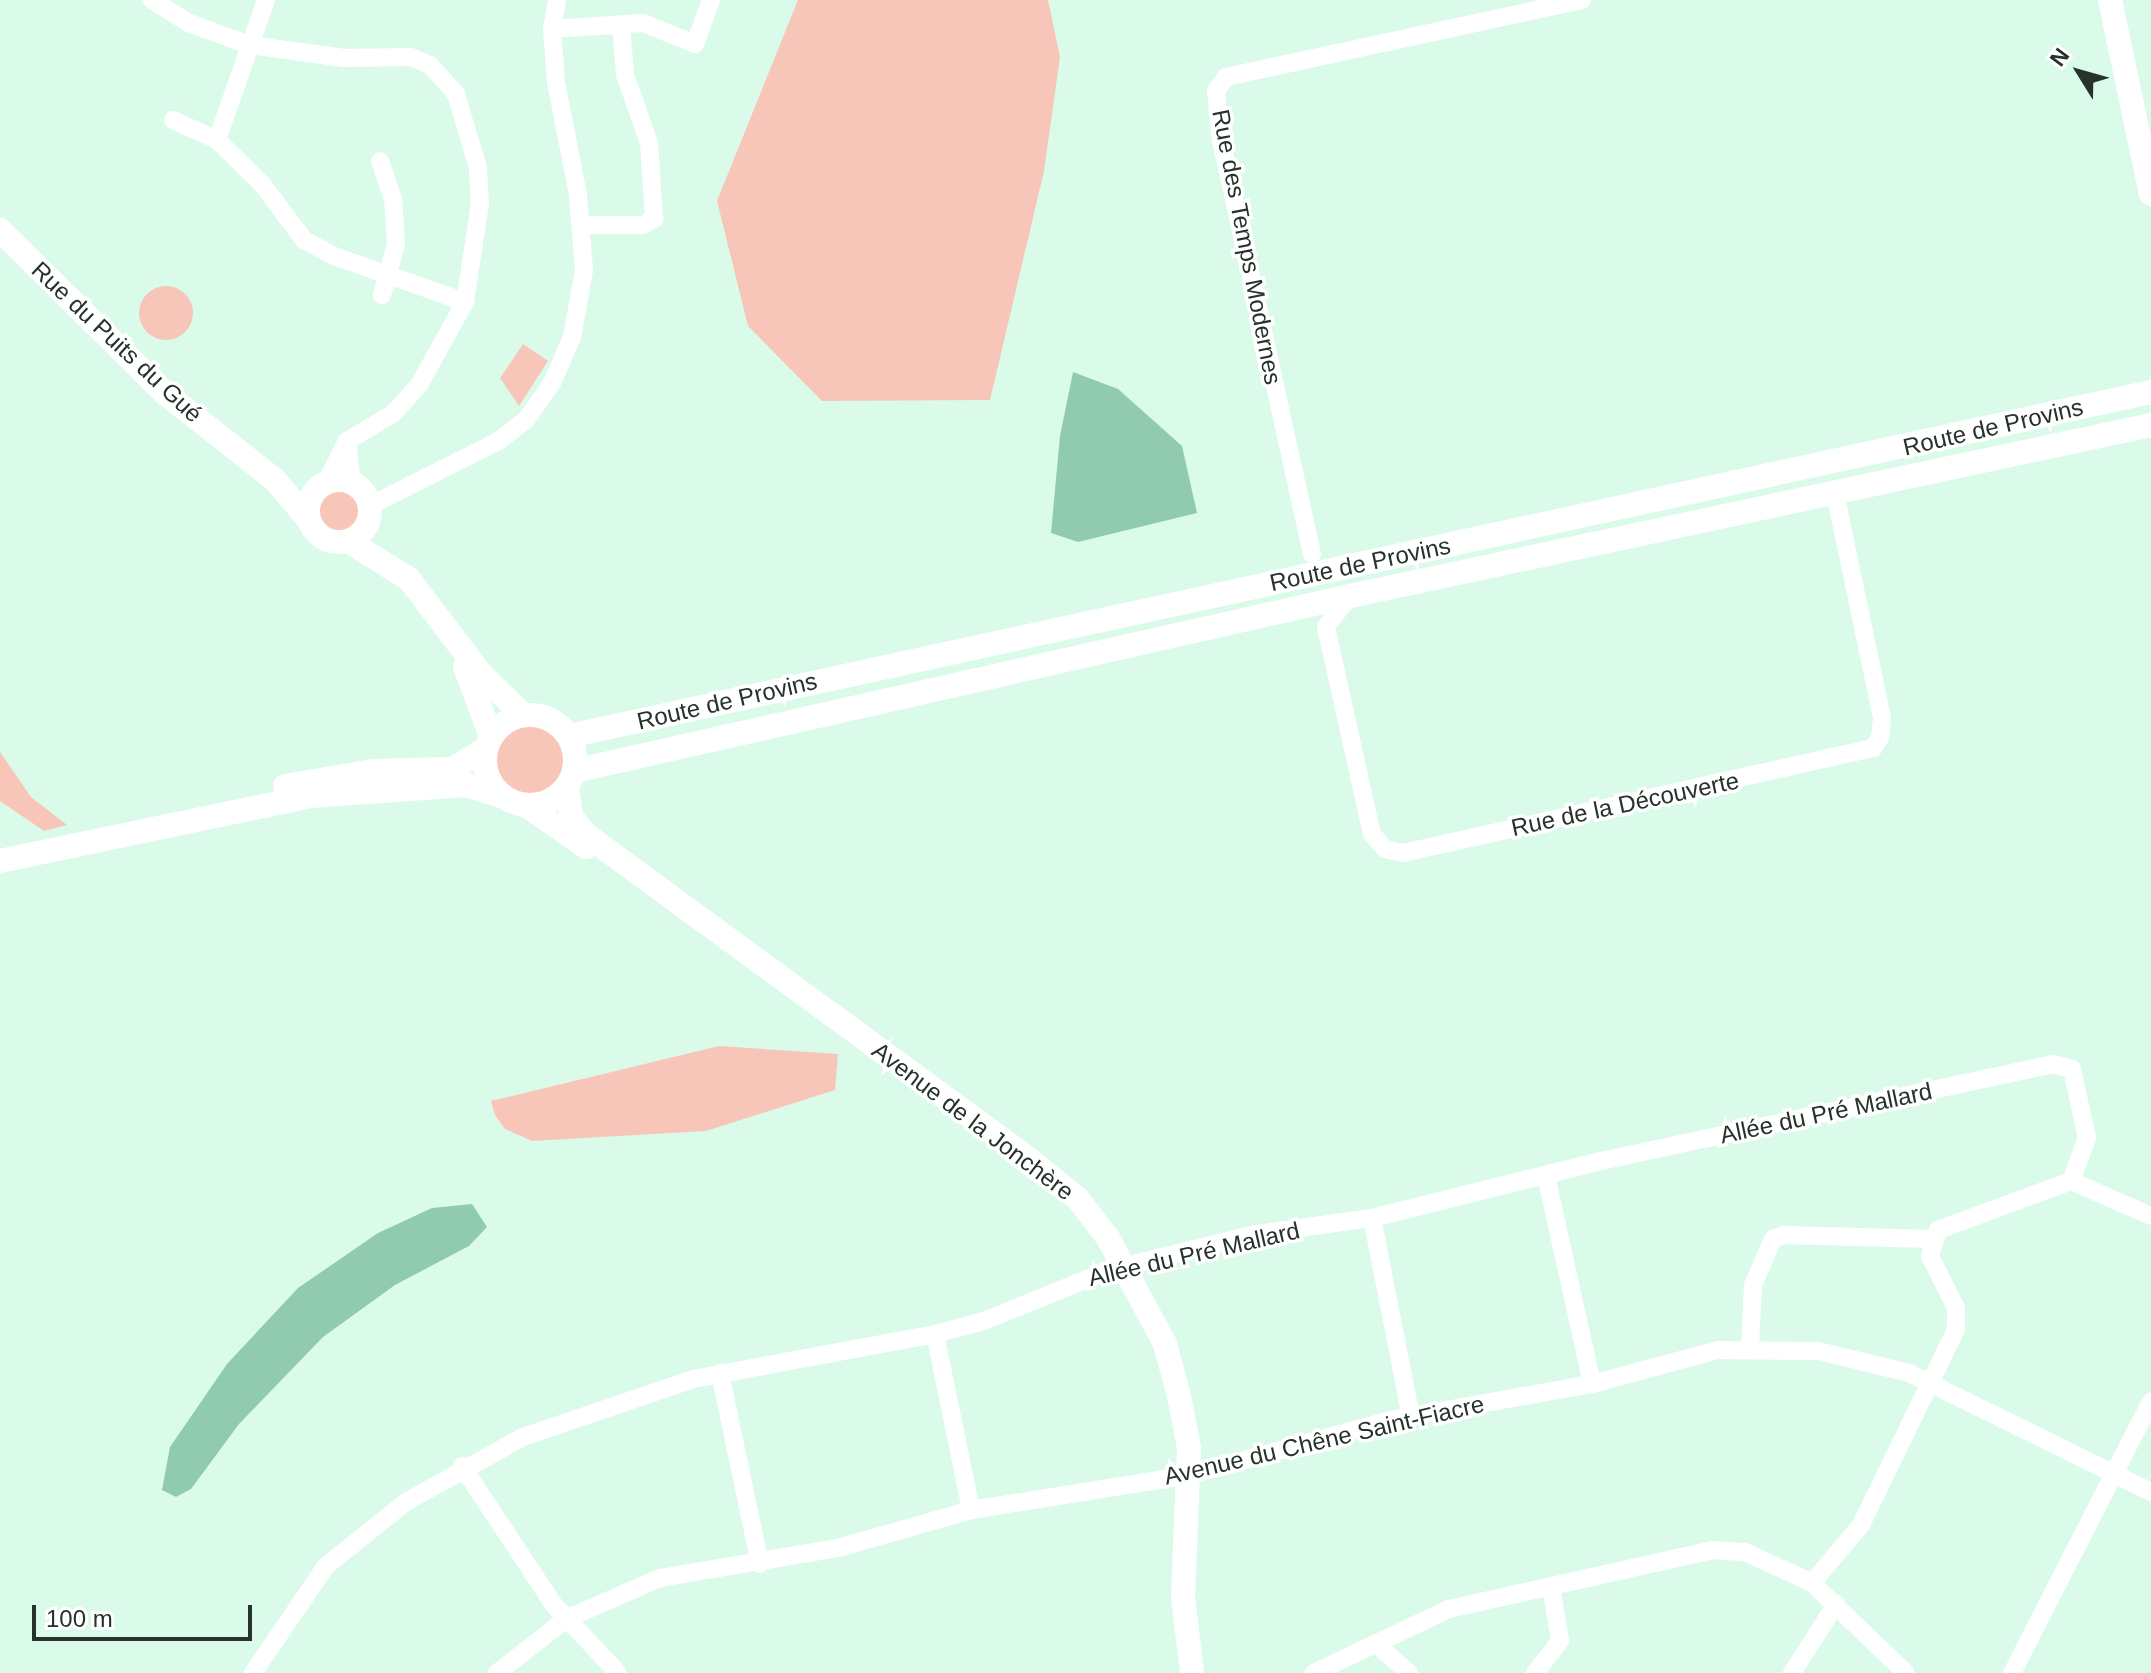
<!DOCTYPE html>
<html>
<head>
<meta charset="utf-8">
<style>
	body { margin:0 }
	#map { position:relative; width:2151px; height:1673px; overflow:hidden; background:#dbfbea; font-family:Helvetica,sans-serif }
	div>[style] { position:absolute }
	.green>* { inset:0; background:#f7c6b8 }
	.round { border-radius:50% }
	.water>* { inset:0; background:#91cbaf }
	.minor>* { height:18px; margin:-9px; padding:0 9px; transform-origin:9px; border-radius:9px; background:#fff }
	.major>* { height:24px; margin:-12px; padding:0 12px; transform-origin:12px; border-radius:12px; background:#fff }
	.major>.ring { margin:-12px; padding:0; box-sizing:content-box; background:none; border:24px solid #fff; border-radius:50% }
	span { translate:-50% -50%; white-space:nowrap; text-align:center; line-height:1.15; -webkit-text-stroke:7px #fff; paint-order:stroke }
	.street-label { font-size:24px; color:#26322c }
	.north { position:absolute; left:2039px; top:32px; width:80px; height:80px; -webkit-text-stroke:6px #fff; paint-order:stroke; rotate:307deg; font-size:22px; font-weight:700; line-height:32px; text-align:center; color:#26322c }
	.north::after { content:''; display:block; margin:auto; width:28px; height:36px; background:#26322c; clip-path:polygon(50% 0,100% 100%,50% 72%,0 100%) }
	.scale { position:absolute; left:32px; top:1605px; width:220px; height:36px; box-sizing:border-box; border:4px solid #26322c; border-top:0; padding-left:10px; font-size:24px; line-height:28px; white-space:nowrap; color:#26322c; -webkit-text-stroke:6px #fff; paint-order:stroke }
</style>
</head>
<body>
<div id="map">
	<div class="green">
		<i style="clip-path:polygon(798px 0,1048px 0,1060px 57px,1044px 171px,990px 400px,822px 401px,748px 326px,717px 201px)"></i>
		<i class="round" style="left:139px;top:286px;width:54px;height:54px"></i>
		<i style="clip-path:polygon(523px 344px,548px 361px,519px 406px,500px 378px)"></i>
		<i class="round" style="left:314px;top:489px;width:48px;height:48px"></i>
		<i class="round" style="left:491px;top:723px;width:76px;height:76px"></i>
		<i style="clip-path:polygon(0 752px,31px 797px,67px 825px,44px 831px,0 801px)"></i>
		<i style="clip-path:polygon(719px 1046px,838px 1054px,835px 1090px,706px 1131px,532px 1141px,505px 1129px,495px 1115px,491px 1101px)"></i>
	</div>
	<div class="water">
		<i style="clip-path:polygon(1073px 372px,1118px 389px,1182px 446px,1197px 513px,1078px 542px,1051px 533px,1060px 436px)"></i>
		<i style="clip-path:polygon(472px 1204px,487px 1227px,469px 1246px,395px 1285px,323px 1337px,239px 1424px,191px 1489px,176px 1497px,162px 1490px,170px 1447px,227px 1364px,298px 1288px,378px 1233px,432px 1208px)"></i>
	</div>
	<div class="minor">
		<i style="left:152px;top:0;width:44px;rotate:31.9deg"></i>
		<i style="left:189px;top:23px;width:64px;rotate:20.1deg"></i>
		<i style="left:249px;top:45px;width:96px;rotate:7.8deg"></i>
		<i style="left:344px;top:58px;width:67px;rotate:-0.9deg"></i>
		<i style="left:411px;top:57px;width:21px;rotate:23deg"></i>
		<i style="left:430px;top:65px;width:39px;rotate:48deg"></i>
		<i style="left:456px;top:94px;width:77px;rotate:73.4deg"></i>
		<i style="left:478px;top:168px;width:35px;rotate:87deg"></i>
		<i style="left:480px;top:203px;width:100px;rotate:98.6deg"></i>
		<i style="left:465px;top:302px;width:95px;rotate:119deg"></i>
		<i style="left:419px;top:385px;width:38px;rotate:132deg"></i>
		<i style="left:394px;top:413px;width:55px;rotate:149.2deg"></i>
		<i style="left:347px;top:441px;width:47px;rotate:116.6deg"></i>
		<i style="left:552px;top:29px;width:91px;rotate:-3.8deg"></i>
		<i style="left:643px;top:23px;width:56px;rotate:22deg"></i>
		<i style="left:695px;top:44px;width:47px;rotate:-70deg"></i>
		<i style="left:173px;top:120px;width:48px;rotate:24.4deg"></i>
		<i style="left:217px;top:140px;width:63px;rotate:44.4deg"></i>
		<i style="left:262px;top:184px;width:70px;rotate:53.1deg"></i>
		<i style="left:304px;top:240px;width:34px;rotate:28deg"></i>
		<i style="left:334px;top:256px;width:139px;rotate:19.3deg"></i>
		<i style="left:217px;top:140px;width:148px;rotate:-70.7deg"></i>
		<i style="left:380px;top:161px;width:40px;rotate:71.1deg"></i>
		<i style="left:393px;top:199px;width:45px;rotate:86.2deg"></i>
		<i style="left:396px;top:244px;width:53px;rotate:105.4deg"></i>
		<i style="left:581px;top:225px;width:62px"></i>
		<i style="left:643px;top:225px;width:13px;rotate:-29deg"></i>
		<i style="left:654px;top:219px;width:76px;rotate:-93.8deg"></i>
		<i style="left:649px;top:143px;width:72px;rotate:-109.4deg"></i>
		<i style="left:625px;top:75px;width:51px;rotate:-94.5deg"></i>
		<i style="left:347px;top:441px;width:42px;rotate:83.2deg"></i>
		<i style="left:369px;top:506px;width:147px;rotate:-26.7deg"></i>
		<i style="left:500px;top:440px;width:33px;rotate:-38deg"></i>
		<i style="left:526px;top:420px;width:45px;rotate:-54.9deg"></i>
		<i style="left:552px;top:383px;width:50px;rotate:-66.5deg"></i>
		<i style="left:572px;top:337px;width:68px;rotate:-79.8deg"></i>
		<i style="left:584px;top:270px;width:75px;rotate:-94.6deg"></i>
		<i style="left:578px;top:195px;width:115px;rotate:-101deg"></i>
		<i style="left:556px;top:82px;width:53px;rotate:-94.3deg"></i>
		<i style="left:552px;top:29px;width:29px;rotate:-80deg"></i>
		<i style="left:1312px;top:554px;width:423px;rotate:-102.4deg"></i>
		<i style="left:1221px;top:141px;width:50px;rotate:-95.7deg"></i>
		<i style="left:1216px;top:91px;width:17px;rotate:-54deg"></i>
		<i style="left:1226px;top:77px;width:364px;rotate:-12.2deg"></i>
		<i style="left:1350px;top:596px;width:39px;rotate:128deg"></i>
		<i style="left:1326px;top:627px;width:212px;rotate:77.5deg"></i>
		<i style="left:1372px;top:834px;width:20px;rotate:49deg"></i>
		<i style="left:1385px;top:849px;width:18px;rotate:13deg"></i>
		<i style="left:1403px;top:853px;width:482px;rotate:-12.6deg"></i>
		<i style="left:1873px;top:748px;width:12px;rotate:-55deg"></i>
		<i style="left:1880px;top:738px;width:20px;rotate:-84deg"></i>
		<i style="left:1882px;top:718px;width:230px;rotate:-101.8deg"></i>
		<i style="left:1546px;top:1176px;width:213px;rotate:77.5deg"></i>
		<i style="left:1372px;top:1218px;width:203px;rotate:78.9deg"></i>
		<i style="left:935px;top:1334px;width:180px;rotate:78.4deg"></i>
		<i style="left:1750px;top:1347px;width:62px;rotate:-87.2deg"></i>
		<i style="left:1753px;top:1285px;width:50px;rotate:-66.5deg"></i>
		<i style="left:1773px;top:1239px;width:12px;rotate:-20deg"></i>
		<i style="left:1784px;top:1235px;width:147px;rotate:1.6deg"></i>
		<i style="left:720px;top:1373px;width:195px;rotate:78.2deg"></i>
		<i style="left:462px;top:1466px;width:167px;rotate:56.5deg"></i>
		<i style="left:554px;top:1605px;width:93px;rotate:46.7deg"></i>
		<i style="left:1812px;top:1583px;width:76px;rotate:-49.8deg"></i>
		<i style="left:1861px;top:1525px;width:218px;rotate:-64.1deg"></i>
		<i style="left:1956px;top:1329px;width:21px;rotate:-90deg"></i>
		<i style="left:1956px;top:1308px;width:58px;rotate:-116.6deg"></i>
		<i style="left:1930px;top:1256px;width:27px;rotate:-73deg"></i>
		<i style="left:1938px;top:1230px;width:142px;rotate:-20.2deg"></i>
		<i style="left:2071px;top:1181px;width:87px;rotate:23.6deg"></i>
		<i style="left:1376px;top:1644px;width:44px;rotate:41.3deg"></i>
		<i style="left:253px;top:1673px;width:130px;rotate:-55.7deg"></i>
		<i style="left:326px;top:1566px;width:102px;rotate:-38.7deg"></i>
		<i style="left:406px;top:1502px;width:134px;rotate:-29.1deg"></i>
		<i style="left:523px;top:1437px;width:180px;rotate:-18.8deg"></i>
		<i style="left:693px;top:1379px;width:246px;rotate:-10.5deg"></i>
		<i style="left:935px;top:1334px;width:51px;rotate:-14.9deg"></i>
		<i style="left:984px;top:1321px;width:135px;rotate:-22.2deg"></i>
		<i style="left:1109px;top:1270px;width:151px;rotate:-13.8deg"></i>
		<i style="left:1256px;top:1234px;width:117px;rotate:-7.9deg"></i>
		<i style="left:1372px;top:1218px;width:236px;rotate:-14deg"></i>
		<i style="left:1601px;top:1161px;width:461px;rotate:-12.1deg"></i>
		<i style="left:2052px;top:1064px;width:21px;rotate:14deg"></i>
		<i style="left:2072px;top:1069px;width:71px;rotate:77.7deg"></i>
		<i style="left:2087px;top:1138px;width:46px;rotate:110.4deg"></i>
		<i style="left:497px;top:1673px;width:88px;rotate:-38deg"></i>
		<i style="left:566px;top:1619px;width:103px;rotate:-23.6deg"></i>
		<i style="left:660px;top:1578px;width:181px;rotate:-9.6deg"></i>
		<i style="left:838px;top:1548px;width:138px;rotate:-15.9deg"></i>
		<i style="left:971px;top:1510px;width:222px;rotate:-9.1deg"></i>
		<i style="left:1190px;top:1475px;width:208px;rotate:-15.3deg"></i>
		<i style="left:1391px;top:1420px;width:204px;rotate:-10.2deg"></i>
		<i style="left:1592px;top:1384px;width:131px;rotate:-15.1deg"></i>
		<i style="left:1718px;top:1350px;width:100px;rotate:0.6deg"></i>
		<i style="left:1818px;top:1351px;width:94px;rotate:13.6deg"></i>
		<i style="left:1909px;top:1373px;width:270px;rotate:26.2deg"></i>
		<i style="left:1314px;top:1673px;width:149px;rotate:-25.4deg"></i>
		<i style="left:1449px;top:1609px;width:271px;rotate:-12.6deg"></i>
		<i style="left:1713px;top:1550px;width:32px;rotate:4deg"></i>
		<i style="left:1745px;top:1552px;width:74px;rotate:24.8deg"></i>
		<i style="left:1812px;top:1583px;width:130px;rotate:43.8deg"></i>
		<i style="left:1535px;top:1673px;width:41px;rotate:-52deg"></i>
		<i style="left:1560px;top:1641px;width:56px;rotate:-99.3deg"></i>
		<i style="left:1792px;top:1673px;width:82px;rotate:-57.5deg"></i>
		<i style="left:2012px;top:1673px;width:305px;rotate:-62.9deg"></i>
	</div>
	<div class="major">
		<i style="left:2110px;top:0;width:198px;rotate:78.1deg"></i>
		<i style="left:0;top:230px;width:233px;rotate:44.7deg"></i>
		<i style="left:166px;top:394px;width:139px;rotate:38.3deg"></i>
		<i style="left:275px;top:480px;width:51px;rotate:49.8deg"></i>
		<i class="ring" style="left:308px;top:480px;width:38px;height:38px"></i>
		<i style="left:348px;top:541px;width:72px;rotate:31.9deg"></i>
		<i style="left:409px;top:579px;width:119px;rotate:52.8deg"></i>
		<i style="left:481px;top:674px;width:59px;rotate:44.3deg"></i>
		<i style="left:465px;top:667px;width:74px;rotate:69.4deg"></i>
		<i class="ring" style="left:485px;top:715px;width:66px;height:66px"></i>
		<i style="left:569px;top:736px;width:1619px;rotate:-12.27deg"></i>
		<i style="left:574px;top:771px;width:795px;rotate:-12.71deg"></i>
		<i style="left:1350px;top:596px;width:819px;rotate:-12.05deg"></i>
		<i style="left:285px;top:786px;width:89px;rotate:-9.7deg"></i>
		<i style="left:373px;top:771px;width:80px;rotate:-1.4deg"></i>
		<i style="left:453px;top:769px;width:39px;rotate:-32deg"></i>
		<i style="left:567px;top:787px;width:29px;rotate:82deg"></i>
		<i style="left:571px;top:816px;width:23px;rotate:52deg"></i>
		<i style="left:585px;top:834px;width:550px;rotate:36.2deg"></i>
		<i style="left:1029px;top:1159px;width:63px;rotate:39.2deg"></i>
		<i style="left:1078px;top:1199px;width:49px;rotate:52.4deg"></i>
		<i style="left:1108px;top:1238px;width:120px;rotate:61.7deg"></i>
		<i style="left:1165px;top:1344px;width:54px;rotate:74.9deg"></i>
		<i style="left:1179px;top:1396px;width:53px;rotate:79.1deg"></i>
		<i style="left:1189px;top:1448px;width:149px;rotate:92.3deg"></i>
		<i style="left:1183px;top:1597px;width:77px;rotate:83.2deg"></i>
		<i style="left:527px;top:806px;width:72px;rotate:34.8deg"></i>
		<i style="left:0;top:861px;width:317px;rotate:-11.8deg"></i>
		<i style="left:310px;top:796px;width:157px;rotate:-4deg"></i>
		<i style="left:467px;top:785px;width:36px;rotate:18deg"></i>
	</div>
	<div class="street-label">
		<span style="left:1247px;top:247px;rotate:79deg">Rue des Temps Modernes</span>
		<span style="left:117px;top:342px;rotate:43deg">Rue du Puits du Gué</span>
		<span style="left:1993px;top:427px;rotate:-13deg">Route de Provins</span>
		<span style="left:1360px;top:564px;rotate:-12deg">Route de Provins</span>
		<span style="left:727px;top:701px;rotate:-13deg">Route de Provins</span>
		<span style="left:1625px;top:804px;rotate:-12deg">Rue de la Découverte</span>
		<span style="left:1826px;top:1113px;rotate:-12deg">Allée du Pré Mallard</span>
		<span style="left:973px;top:1121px;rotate:37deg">Avenue de la Jonchère</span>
		<span style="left:1194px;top:1254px;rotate:-13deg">Allée du Pré Mallard</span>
		<span style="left:1324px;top:1440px;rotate:-13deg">Avenue du Chêne Saint-Fiacre</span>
	</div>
	<div class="north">N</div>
	<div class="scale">100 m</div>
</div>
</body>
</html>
